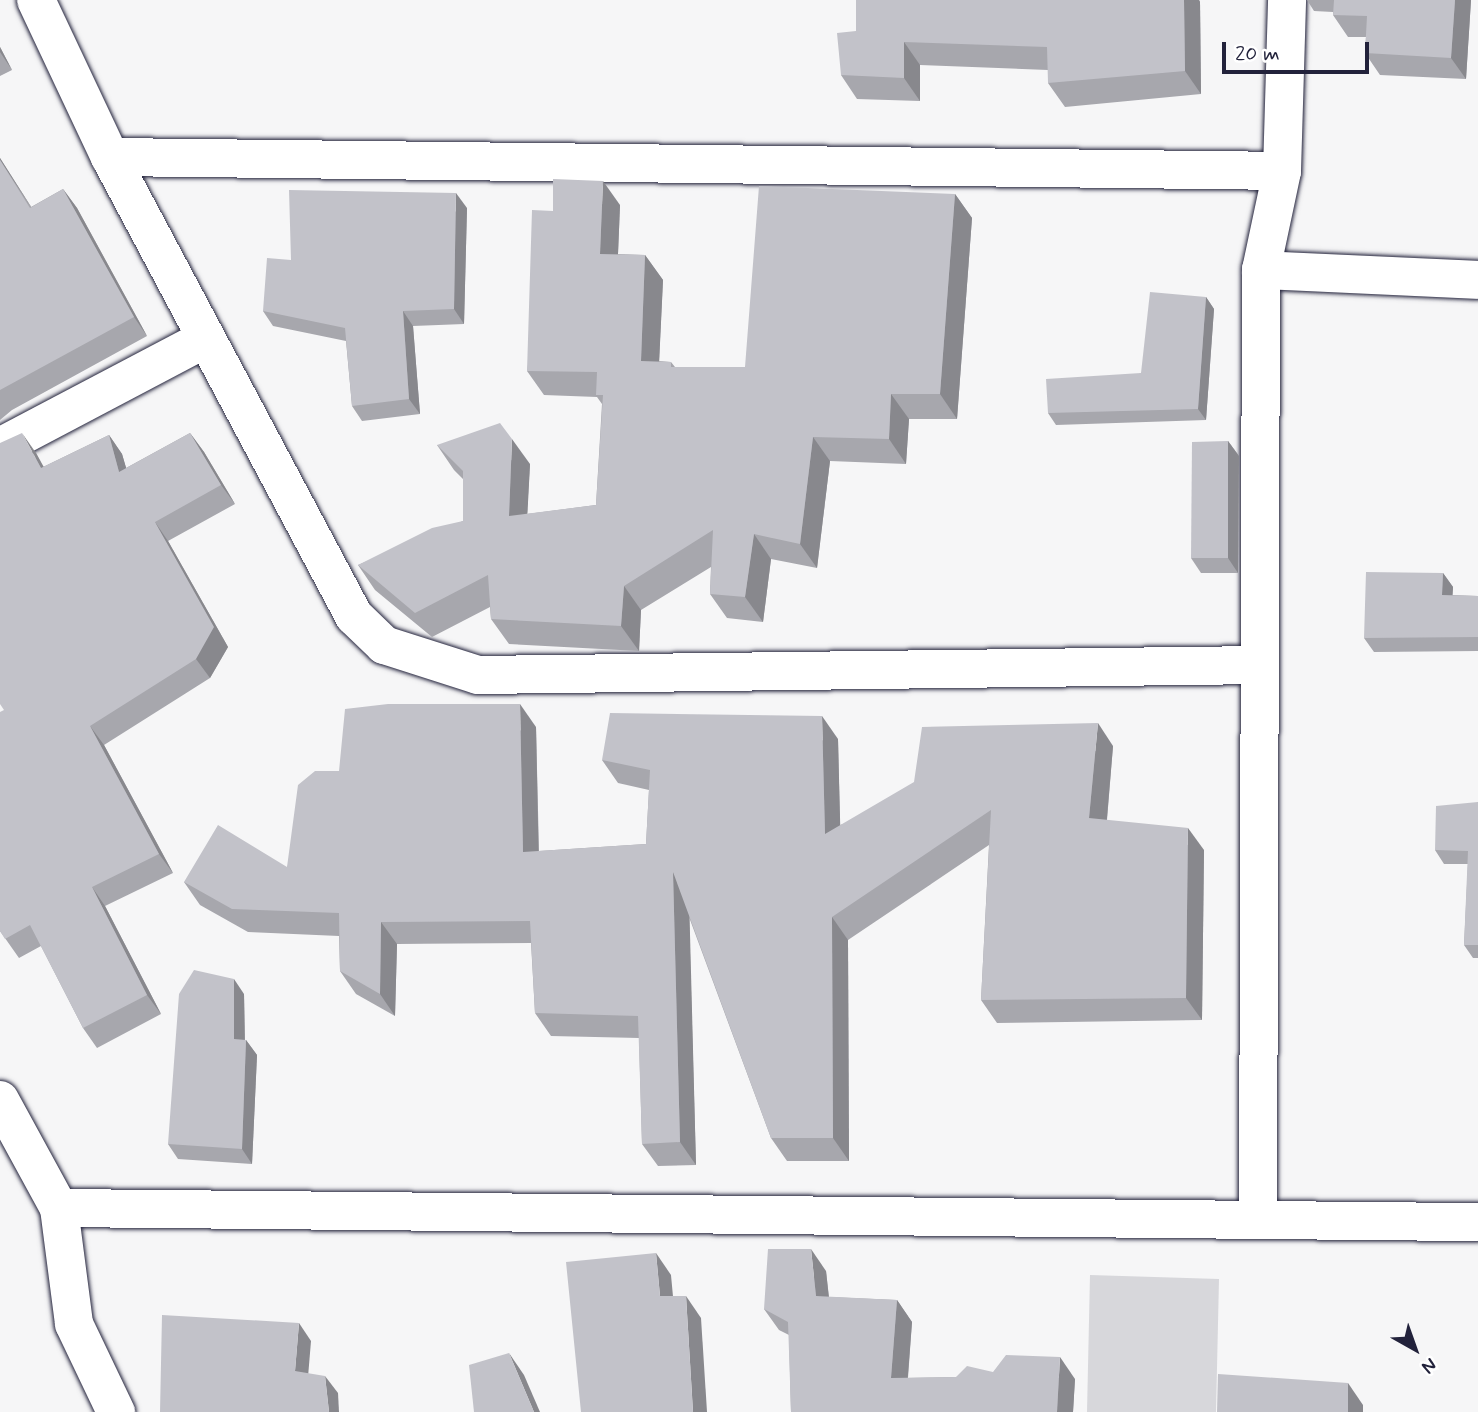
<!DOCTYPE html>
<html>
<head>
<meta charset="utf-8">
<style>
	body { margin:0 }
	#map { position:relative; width:1478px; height:1412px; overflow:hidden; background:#f6f6f7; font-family:Mynerve,sans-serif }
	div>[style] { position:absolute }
	.green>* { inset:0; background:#d7d7db }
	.roads { filter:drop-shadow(0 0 2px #22223b) drop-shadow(0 0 2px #22223b) }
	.minor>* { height:38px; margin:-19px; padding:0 19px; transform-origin:19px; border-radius:19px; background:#fff }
	.wall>* { inset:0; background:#a7a7ad }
	.shaded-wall>* { inset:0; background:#88888d }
	.building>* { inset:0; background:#c2c2c9 }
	span { translate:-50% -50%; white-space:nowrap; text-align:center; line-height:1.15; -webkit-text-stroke:6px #fff; paint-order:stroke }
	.north { position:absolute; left:1380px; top:1314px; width:70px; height:70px; -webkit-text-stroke:5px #fff; paint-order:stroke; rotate:140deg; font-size:19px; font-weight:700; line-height:28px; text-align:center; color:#22223b }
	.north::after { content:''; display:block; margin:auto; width:24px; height:32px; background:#22223b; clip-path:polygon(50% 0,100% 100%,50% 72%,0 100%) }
	.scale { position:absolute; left:1222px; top:42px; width:147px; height:32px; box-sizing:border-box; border:4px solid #22223b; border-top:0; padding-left:9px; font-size:21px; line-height:24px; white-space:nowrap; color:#22223b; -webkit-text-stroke:5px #fff; paint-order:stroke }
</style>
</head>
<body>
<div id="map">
	<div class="green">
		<i style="clip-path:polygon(1090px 1275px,1219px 1279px,1216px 1412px,1087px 1412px)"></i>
	</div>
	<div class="roads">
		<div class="minor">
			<i style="left:36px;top:0;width:174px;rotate:64.8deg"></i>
			<i style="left:110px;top:157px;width:520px;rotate:62.01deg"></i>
			<i style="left:354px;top:616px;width:42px;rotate:44deg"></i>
			<i style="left:384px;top:645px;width:99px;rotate:17.7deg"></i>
			<i style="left:478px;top:675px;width:782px;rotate:-0.73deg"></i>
			<i style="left:110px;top:157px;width:1172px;rotate:0.68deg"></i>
			<i style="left:1261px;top:270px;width:217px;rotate:2.6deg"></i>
			<i style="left:0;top:447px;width:232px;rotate:-27.8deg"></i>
			<i style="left:0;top:1100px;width:123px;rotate:61.4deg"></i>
			<i style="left:59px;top:1208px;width:117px;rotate:82.6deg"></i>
			<i style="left:74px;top:1324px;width:98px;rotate:64.5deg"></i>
			<i style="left:59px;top:1208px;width:1419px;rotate:0.57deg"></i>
			<i style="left:1258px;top:1220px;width:950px;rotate:-89.82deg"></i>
			<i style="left:1261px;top:270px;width:101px;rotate:-78deg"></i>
			<i style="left:1282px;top:171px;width:171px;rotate:-88.3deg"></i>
		</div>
	</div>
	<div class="wall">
		<i style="clip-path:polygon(856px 0,1199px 0,1200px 2px,1201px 94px,1065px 107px,1048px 83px,1048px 70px,920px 65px,920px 101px,857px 99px,841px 75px,856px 31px)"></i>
		<i style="clip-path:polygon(1307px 0,1471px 0,1466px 79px,1380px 75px,1365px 53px,1366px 37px,1348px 37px,1333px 15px,1333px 12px,1314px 11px)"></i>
		<i style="clip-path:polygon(0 47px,12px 70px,0 76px)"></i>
		<i style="clip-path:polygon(0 158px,31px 207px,63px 189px,77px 208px,147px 336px,12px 410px,0 420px)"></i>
		<i style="clip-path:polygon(955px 194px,972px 218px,957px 419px,909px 419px,906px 464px,830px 461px,817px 568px,771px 559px,763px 622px,727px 618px,710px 594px,711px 567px,641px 610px,639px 651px,509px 644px,491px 619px,490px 607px,432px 637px,375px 590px,358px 565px,463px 521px,463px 479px,454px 470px,437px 445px,530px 464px,527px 514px,596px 505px,602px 404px,597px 397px,544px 395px,527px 371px,553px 211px,620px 205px,618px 254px,645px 255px,663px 280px,659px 361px,671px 362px,675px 367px,745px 367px)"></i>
		<i style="clip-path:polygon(467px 208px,464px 324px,413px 326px,420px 414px,362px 421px,352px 406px,346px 341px,273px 326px,263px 311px,291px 260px)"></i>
		<i style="clip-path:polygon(1206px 297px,1214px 309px,1206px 420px,1056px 425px,1048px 413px,1141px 373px)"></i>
		<i style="clip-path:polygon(190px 433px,204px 452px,235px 504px,168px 541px,228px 647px,210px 678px,104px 745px,173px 873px,105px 906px,161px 1014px,97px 1048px,83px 1028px,41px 946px,19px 958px,0 931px,4px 710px,36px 453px,43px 467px,109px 435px,122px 454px,126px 468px)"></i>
		<i style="clip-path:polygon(1228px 441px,1239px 456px,1238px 573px,1201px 573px,1191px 558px)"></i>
		<i style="clip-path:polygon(1443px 573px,1453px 587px,1452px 595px,1478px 596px,1478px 651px,1374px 652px,1364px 638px)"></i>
		<i style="clip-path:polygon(536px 727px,539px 851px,646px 844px,649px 790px,618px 783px,602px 760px,838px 739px,840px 825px,1113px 746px,1107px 820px,1204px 850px,1202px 1020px,997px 1023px,981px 1000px,989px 845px,848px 940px,849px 1161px,787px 1161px,771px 1138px,689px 917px,696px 1165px,658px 1166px,642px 1144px,639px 1038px,551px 1036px,535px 1013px,531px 943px,397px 944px,395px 1016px,356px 994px,340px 971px,339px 936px,248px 932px,200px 905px,184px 882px,287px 867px,339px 771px)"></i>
		<i style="clip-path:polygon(1478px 802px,1478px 958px,1473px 958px,1464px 945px,1468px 864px,1444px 864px,1435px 850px)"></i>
		<i style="clip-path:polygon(244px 994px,245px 1040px,246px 1040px,257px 1055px,252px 1164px,178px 1159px,168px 1144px)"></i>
		<i style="clip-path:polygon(826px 1271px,829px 1297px,897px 1300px,912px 1322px,908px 1378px,956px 1377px,993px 1372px,1075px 1379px,1073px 1412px,791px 1412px,789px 1335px,779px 1330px,764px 1309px)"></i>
	</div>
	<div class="shaded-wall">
		<i style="clip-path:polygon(1184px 0,1199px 0,1200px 2px,1201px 94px,1185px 71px)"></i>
		<i style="clip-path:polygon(1455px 0,1471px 0,1466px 79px,1451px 58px)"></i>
		<i style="clip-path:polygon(904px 42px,920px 65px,920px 101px,904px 78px)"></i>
		<i style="clip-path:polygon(0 47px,12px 70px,0 52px)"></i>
		<i style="clip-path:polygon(0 158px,44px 227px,0 160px)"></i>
		<i style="clip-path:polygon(603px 181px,620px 205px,617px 278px,600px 254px)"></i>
		<i style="clip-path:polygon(63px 189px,77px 208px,147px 336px,134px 317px)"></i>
		<i style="clip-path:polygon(456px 193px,467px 208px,464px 324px,454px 309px)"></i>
		<i style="clip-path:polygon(955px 194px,972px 218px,957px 419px,940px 394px)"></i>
		<i style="clip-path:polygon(645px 255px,663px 280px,658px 386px,641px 361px)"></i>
		<i style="clip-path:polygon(1206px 297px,1214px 309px,1206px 420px,1198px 409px)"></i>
		<i style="clip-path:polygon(403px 311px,413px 326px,420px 414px,409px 399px)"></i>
		<i style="clip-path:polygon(891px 394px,909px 419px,906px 464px,889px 439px)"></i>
		<i style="clip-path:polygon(22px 433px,36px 453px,55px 487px,41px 468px)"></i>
		<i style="clip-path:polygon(190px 433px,204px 452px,235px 504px,221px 485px)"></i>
		<i style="clip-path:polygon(109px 435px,122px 454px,133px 491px,119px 472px)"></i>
		<i style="clip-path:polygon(813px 437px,830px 461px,817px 568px,800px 544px)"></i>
		<i style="clip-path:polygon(512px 439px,530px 464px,526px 541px,509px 516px)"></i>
		<i style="clip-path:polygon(1228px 441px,1239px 456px,1238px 573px,1228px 558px)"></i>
		<i style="clip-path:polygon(155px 522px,168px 541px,228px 647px,210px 678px,196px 659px)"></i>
		<i style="clip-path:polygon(754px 534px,771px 559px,763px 622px,745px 597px)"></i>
		<i style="clip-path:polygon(1443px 573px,1453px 587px,1452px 609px,1442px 595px)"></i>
		<i style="clip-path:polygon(624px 586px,641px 610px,639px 651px,621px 626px)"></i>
		<i style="clip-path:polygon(520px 704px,536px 727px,539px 874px,523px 852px)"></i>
		<i style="clip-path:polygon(822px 716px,838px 739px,841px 857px,825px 834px)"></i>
		<i style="clip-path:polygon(1098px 723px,1113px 746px,1105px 841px,1089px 818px)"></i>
		<i style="clip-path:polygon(90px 726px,104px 745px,173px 873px,159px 854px)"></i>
		<i style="clip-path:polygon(1188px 828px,1204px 850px,1202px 1020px,1186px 998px)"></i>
		<i style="clip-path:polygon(673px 872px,689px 895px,696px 1165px,680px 1142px)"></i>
		<i style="clip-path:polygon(92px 887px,105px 906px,161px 1014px,147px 995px)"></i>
		<i style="clip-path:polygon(832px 917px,848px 940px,849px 1161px,833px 1138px)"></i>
		<i style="clip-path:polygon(381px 922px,397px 944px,395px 1016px,380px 994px)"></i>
		<i style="clip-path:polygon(234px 979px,244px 994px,245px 1054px,234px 1039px)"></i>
		<i style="clip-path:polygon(246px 1040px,257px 1055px,252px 1164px,242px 1149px)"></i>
		<i style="clip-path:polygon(811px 1249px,826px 1271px,831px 1318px,816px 1296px)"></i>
		<i style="clip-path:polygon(656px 1253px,671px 1275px,675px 1318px,660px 1296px)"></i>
		<i style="clip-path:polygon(686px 1296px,701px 1318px,707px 1412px,693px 1412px)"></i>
		<i style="clip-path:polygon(897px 1300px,912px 1322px,906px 1400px,891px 1378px)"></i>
		<i style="clip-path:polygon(299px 1323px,311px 1341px,307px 1389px,295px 1371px)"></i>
		<i style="clip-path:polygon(509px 1353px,524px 1375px,540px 1412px,534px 1412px)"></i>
		<i style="clip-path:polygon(1060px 1357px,1075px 1379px,1073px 1412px,1057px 1412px)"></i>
		<i style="clip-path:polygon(325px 1376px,338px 1393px,339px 1412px,329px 1412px)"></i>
		<i style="clip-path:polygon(1348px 1383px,1363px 1405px,1363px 1412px,1348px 1412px)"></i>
	</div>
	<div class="building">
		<i style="clip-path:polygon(856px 0,1184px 0,1185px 71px,1048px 83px,1047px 47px,904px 42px,904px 78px,841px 75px,837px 33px,856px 31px)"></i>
		<i style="clip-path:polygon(1334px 0,1455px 0,1451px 58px,1365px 53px,1367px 16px,1333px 15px)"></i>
		<i style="clip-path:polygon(0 160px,30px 208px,63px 189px,134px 317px,0 390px)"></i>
		<i style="clip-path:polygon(553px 179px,603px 181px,600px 254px,645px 255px,641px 361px,671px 362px,671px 367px,745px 367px,759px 186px,955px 194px,940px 394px,891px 394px,889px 439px,813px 437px,800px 544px,754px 534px,745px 597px,710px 594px,713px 530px,624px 586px,621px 626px,491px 619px,488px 575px,415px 613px,358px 565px,432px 528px,463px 521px,463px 471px,437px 445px,500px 423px,512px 439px,509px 516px,596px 505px,603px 395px,596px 395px,597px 372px,527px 371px,532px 210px,553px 211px)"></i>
		<i style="clip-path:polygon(289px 190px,456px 193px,454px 309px,403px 311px,409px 399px,352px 406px,345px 328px,263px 311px,267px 258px,291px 260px)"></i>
		<i style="clip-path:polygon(1150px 292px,1206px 297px,1198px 409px,1048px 413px,1046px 379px,1141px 373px)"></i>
		<i style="clip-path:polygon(22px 433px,41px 468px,109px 435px,119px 472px,190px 433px,221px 485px,155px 522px,214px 627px,196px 659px,90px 726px,159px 854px,92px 887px,147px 995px,83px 1028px,30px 925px,5px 939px,0 931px,0 712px,4px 710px,0 704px,0 443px)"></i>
		<i style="clip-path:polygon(1228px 441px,1228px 558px,1191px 558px,1192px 442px)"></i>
		<i style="clip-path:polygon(1366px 572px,1443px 573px,1442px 595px,1478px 596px,1478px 637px,1364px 638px)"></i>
		<i style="clip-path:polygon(388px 704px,520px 704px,523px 852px,646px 844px,650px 770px,602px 760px,610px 713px,822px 716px,825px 834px,914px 782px,922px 727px,1098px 723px,1089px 818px,1188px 828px,1186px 998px,981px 1000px,991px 810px,832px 917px,833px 1138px,771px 1138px,673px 872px,680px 1142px,642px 1144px,638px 1016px,535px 1013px,530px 921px,381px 922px,380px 994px,340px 971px,339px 913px,232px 909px,184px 882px,218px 825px,287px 867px,298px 785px,315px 771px,339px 771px,345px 709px)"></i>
		<i style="clip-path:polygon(1478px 802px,1478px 945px,1464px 945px,1468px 851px,1435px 850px,1436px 806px)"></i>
		<i style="clip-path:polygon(194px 970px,234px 979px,234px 1039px,246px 1040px,242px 1149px,168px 1144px,179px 994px)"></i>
		<i style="clip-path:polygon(768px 1249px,811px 1249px,816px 1296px,897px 1300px,891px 1378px,956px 1377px,967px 1366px,993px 1372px,1006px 1355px,1060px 1357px,1057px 1412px,791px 1412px,788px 1322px,764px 1309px)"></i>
		<i style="clip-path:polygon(656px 1253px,660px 1296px,686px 1296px,693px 1412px,581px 1412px,566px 1262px)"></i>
		<i style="clip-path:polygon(162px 1315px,299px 1323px,295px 1371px,325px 1376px,329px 1412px,160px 1412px)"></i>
		<i style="clip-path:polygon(509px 1353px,534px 1412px,474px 1412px,469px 1365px)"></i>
		<i style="clip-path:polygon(1218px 1374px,1348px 1383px,1348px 1412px,1217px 1412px)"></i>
	</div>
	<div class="north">N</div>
	<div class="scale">20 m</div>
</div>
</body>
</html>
